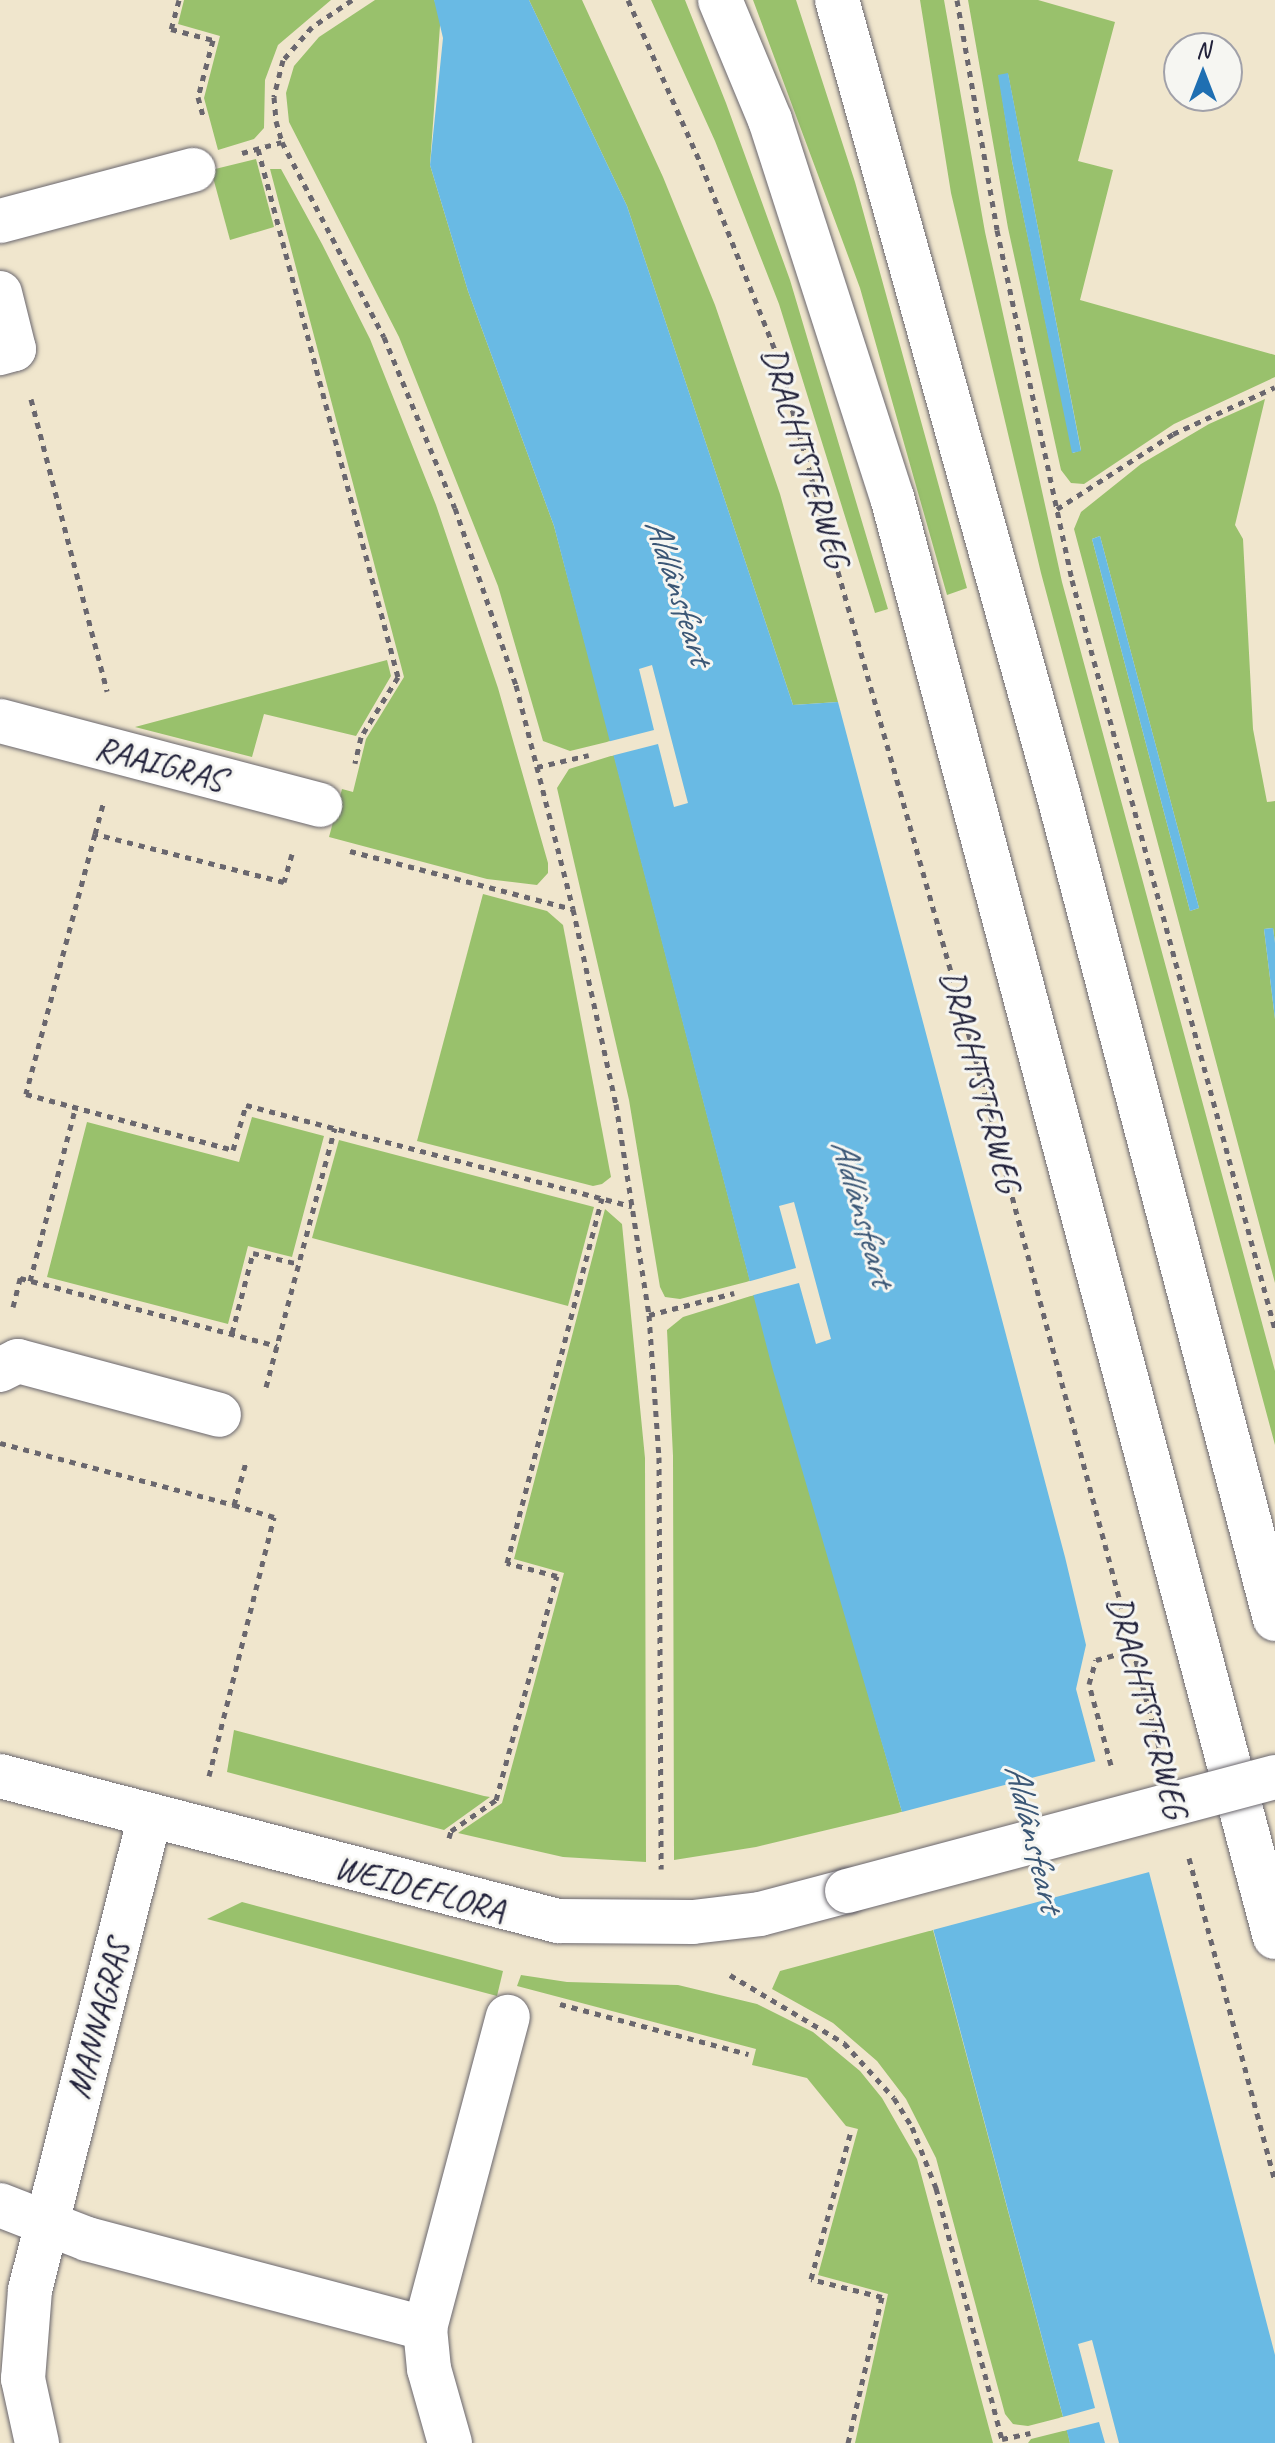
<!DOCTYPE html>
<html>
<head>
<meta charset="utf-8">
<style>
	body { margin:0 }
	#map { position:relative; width:1275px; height:2443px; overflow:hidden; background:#f0e6cd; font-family:Caveat,sans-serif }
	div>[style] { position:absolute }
	.green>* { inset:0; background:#99c16c }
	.water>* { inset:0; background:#69bae4 }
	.pier>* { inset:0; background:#f0e6cd }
	.path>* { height:5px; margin-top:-2.5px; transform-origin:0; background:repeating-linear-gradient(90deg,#6a676e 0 6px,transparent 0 12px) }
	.roads { filter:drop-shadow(0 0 2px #6a676e) drop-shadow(0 0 2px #6a676e) }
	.minor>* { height:44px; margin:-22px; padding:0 22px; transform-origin:22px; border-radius:22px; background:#fff }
	.tertiary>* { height:44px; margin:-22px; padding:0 22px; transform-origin:22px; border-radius:22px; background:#fff }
	.primary>* { height:44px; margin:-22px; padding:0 22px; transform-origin:22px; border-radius:22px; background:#fff }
	.bridges { filter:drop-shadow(0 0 2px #6a676e) drop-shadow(0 0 2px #6a676e) }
	.tertiary-bridge>* { height:44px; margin:-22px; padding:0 22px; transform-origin:22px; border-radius:22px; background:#fff }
	span { translate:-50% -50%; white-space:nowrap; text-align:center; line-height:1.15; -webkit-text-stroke:6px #f6f6f2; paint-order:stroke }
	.street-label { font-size:34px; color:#22223b }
	.water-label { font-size:36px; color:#3b5776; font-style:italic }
	.north { position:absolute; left:1163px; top:32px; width:80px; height:80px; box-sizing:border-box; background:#f6f6f2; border:2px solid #a1a1a9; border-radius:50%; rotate:0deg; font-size:22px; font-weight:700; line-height:32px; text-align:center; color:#22223b }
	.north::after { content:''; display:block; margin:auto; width:28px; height:36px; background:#1f6fb2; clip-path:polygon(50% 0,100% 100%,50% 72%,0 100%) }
</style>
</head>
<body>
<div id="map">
	<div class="green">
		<i style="clip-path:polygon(184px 0,331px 0,278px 45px,265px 80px,264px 128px,254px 139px,218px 150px,204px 98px,220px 36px,178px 24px)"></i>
		<i style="clip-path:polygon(375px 0,434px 0,441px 12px,430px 165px,468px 291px,554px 526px,611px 741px,570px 751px,543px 741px,498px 586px,399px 337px,289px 122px,286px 93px,294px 66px,319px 37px)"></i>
		<i style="clip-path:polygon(529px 0,582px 0,663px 177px,715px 305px,780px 494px,838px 702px,793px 705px,627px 206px)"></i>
		<i style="clip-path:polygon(651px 0,685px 0,726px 103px,790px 280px,888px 609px,875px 613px,779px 304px,715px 141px)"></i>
		<i style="clip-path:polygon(753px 0,796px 0,855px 182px,967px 588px,947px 595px,860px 288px)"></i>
		<i style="clip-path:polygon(920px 0,944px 0,985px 232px,1062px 582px,1275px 1371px,1275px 1445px,1041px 573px,951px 193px)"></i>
		<i style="clip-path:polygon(evenodd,968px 0,1038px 0,1115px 22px,1078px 161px,1113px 170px,1080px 300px,1275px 355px,1275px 377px,1174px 424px,1084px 484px,1071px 483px,1061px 470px,1008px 228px,968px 0,1008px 74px,1081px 450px,1073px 453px,1012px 161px,999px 76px,1008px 74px)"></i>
		<i style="clip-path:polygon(256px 159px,274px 227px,230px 240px,211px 170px)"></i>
		<i style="clip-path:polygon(270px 169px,281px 169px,322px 244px,370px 339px,436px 505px,498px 688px,548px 863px,548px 873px,537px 885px,487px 879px,329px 837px,342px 789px,353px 792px,366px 739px,404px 677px)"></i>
		<i style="clip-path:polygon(evenodd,1265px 399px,1235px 525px,1243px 539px,1253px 729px,1267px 802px,1275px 801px,1275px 943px,1273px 928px,1264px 929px,1275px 1019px,1275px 1283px,1074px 529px,1081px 512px,1141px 464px,1209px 424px,1265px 399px,1100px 536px,1199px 908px,1190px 911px,1092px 539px,1100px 536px)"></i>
		<i style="clip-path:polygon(387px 660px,391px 676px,356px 736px,264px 714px,252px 757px,135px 727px)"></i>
		<i style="clip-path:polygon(614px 755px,750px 1281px,680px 1299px,665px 1297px,660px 1287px,629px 1100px,557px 788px,569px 769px)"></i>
		<i style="clip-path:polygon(483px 894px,547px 911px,563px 925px,611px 1177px,602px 1184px,593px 1186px,417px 1141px)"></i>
		<i style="clip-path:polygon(252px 1117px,324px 1136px,292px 1257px,248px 1246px,228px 1324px,47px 1277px,87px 1122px,239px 1162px)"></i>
		<i style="clip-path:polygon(339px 1140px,594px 1207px,568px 1306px,312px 1238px)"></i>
		<i style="clip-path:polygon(605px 1209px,622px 1224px,645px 1458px,646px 1862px,563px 1857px,458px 1833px,502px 1803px,564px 1573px,514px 1559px)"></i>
		<i style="clip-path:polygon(754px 1295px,902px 1812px,756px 1847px,674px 1860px,673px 1456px,667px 1330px,683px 1317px)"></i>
		<i style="clip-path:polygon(234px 1730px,484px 1796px,490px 1797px,444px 1830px,227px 1772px)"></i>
		<i style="clip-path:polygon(242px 1902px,503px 1971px,497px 1996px,207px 1919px)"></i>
		<i style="clip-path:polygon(933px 1930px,1063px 2417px,1028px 2426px,1013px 2424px,1005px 2414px,936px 2158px,906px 2099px,877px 2061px,833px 2023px,772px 1989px,780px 1971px)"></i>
		<i style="clip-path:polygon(521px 1975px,567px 1982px,678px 1985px,757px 2004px,813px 2032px,860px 2071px,882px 2098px,917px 2159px,993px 2443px,855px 2443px,888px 2294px,818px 2275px,858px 2129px,846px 2126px,807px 2078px,752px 2065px,756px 2049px,517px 1986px)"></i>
		<i style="clip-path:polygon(1067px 2430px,1070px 2443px,1028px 2443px,1031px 2439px)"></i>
	</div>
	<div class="water">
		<i style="clip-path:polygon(434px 0,529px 0,627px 206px,793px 705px,838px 702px,1065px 1557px,1086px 1645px,1076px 1689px,1124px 1868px,1149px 1872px,1275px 2355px,1275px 2443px,1070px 2443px,902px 1812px,772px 1367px,554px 526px,468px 291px,430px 165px,443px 38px)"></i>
		<i style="clip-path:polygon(1008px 73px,1081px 451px,1072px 453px,1012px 161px,998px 75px)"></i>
		<i style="clip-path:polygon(1100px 536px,1199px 908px,1190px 911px,1092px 539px)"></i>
		<i style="clip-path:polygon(1273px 928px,1275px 943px,1275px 1019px,1264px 929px)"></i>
	</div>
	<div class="pier">
		<i style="clip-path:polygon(652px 665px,688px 803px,674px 807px,658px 744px,611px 756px,607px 742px,654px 730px,639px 669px)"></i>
		<i style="clip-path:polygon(794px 1202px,831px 1339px,816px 1344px,799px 1283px,750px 1296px,747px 1282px,796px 1268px,779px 1206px)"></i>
		<i style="clip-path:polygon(1100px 1760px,1127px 1865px,1153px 1871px,929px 1931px,898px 1813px)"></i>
		<i style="clip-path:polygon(1092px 2340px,1119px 2443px,1105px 2443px,1099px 2422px,1063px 2431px,1059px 2418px,1095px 2408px,1078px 2344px)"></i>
	</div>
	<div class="path">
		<i style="left:179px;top:0;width:30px;rotate:105deg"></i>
		<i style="left:171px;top:29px;width:43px;rotate:14.7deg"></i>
		<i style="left:213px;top:40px;width:59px;rotate:104.7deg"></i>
		<i style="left:198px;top:97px;width:20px;rotate:75deg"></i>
		<i style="left:352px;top:0;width:48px;rotate:146deg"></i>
		<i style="left:312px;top:27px;width:44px;rotate:131.3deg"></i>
		<i style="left:283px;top:60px;width:38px;rotate:104deg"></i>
		<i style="left:274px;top:97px;width:24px;rotate:85deg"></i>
		<i style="left:276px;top:121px;width:22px;rotate:74deg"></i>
		<i style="left:282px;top:142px;width:220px;rotate:62.4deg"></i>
		<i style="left:384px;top:337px;width:185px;rotate:67.5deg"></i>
		<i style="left:455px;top:508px;width:187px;rotate:71deg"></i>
		<i style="left:516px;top:685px;width:231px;rotate:75.7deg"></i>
		<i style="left:573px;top:909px;width:200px;rotate:77.6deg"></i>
		<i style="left:616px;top:1104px;width:214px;rotate:81.1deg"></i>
		<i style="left:649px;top:1315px;width:142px;rotate:86deg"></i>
		<i style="left:659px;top:1457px;width:412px;rotate:89.7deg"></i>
		<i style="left:628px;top:0;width:180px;rotate:66deg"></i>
		<i style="left:701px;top:164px;width:202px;rotate:68.3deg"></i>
		<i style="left:776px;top:352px;width:721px;rotate:74.23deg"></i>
		<i style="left:972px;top:1046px;width:730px;rotate:75.07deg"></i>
		<i style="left:957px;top:0;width:233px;rotate:80.1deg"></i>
		<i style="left:997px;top:230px;width:358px;rotate:77.9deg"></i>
		<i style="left:1072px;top:580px;width:776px;rotate:74.84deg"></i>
		<i style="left:258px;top:149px;width:546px;rotate:75.15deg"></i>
		<i style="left:398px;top:677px;width:70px;rotate:121.7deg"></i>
		<i style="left:361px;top:737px;width:27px;rotate:103deg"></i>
		<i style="left:242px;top:153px;width:41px;rotate:-15.4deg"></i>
		<i style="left:31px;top:399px;width:302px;rotate:75.4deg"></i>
		<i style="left:1057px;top:509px;width:138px;rotate:-32.9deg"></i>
		<i style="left:1173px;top:434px;width:112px;rotate:-24.7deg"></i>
		<i style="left:537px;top:767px;width:53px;rotate:-13deg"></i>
		<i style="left:95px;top:834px;width:31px;rotate:-75deg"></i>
		<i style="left:350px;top:851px;width:230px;rotate:14.6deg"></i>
		<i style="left:292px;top:854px;width:29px;rotate:106deg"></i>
		<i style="left:284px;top:882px;width:195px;rotate:-165.7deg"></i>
		<i style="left:95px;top:834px;width:269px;rotate:104.9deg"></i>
		<i style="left:26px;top:1094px;width:214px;rotate:15.1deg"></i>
		<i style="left:233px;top:1150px;width:47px;rotate:-73.9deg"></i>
		<i style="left:246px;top:1105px;width:399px;rotate:14.7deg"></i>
		<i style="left:30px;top:1281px;width:178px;rotate:-75.3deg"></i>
		<i style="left:13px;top:1307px;width:30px;rotate:-76deg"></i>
		<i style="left:20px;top:1278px;width:266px;rotate:14.8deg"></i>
		<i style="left:649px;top:1315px;width:88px;rotate:-14.5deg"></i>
		<i style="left:232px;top:1333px;width:83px;rotate:-75.3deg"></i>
		<i style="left:253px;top:1253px;width:47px;rotate:13.4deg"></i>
		<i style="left:266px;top:1387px;width:268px;rotate:-75.1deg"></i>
		<i style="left:0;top:1443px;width:242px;rotate:14.8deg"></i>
		<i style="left:1111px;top:1765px;width:84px;rotate:-105.2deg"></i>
		<i style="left:1089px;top:1684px;width:25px;rotate:-74deg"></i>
		<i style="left:1096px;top:1660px;width:38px;rotate:-15deg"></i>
		<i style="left:209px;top:1776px;width:267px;rotate:-75.9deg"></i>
		<i style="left:274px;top:1517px;width:42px;rotate:-163.3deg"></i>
		<i style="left:234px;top:1505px;width:45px;rotate:-74.4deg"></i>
		<i style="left:449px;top:1838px;width:7px;rotate:-74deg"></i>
		<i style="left:451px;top:1831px;width:55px;rotate:-34.6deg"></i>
		<i style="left:496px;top:1800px;width:232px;rotate:-74.8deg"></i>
		<i style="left:557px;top:1576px;width:52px;rotate:-165.4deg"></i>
		<i style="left:507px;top:1563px;width:377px;rotate:-75.4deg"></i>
		<i style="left:1189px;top:1858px;width:334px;rotate:75.1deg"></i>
		<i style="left:730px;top:1975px;width:133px;rotate:30.8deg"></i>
		<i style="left:844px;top:2043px;width:74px;rotate:47.7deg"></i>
		<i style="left:894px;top:2098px;width:34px;rotate:58deg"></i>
		<i style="left:912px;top:2127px;width:66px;rotate:68.5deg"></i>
		<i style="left:936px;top:2188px;width:264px;rotate:75.3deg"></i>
		<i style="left:560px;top:2004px;width:195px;rotate:14.9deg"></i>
		<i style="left:1002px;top:2439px;width:29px;rotate:-12deg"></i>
		<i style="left:848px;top:2443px;width:150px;rotate:-76.9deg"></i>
		<i style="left:882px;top:2297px;width:73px;rotate:-165.8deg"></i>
		<i style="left:811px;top:2279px;width:153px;rotate:-74.9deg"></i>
	</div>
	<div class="roads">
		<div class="minor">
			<i style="left:0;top:221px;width:200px;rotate:-14.8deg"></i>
			<i style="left:0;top:293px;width:58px;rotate:76deg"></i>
			<i style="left:14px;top:349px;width:15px;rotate:164deg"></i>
			<i style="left:0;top:721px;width:331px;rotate:14.7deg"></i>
			<i style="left:0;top:1370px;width:20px;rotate:-27deg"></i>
			<i style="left:18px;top:1361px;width:208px;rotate:15deg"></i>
			<i style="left:0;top:2205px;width:93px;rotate:21.3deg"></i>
			<i style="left:87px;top:2239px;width:350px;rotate:14.8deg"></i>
			<i style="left:37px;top:2443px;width:66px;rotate:-102.3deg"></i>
			<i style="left:23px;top:2379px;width:89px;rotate:-85.5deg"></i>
			<i style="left:30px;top:2290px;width:490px;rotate:-75.8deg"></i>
			<i style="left:450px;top:2443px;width:77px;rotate:-105.8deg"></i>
			<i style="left:429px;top:2369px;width:41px;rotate:-95.6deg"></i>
			<i style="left:425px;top:2328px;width:322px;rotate:-75.1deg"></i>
		</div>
		<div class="tertiary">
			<i style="left:0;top:1776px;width:577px;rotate:14.57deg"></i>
			<i style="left:558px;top:1921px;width:135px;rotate:0.4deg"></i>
			<i style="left:693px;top:1922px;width:67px;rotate:-6.8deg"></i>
			<i style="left:760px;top:1914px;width:90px;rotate:-14.8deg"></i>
		</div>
		<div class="primary">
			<i style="left:720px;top:0;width:130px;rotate:67.4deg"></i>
			<i style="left:770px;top:120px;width:396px;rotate:72.1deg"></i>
			<i style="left:892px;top:497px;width:1490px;rotate:75.11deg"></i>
			<i style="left:837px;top:0;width:823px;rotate:74.43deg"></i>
			<i style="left:1058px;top:793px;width:854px;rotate:75.28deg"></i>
		</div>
	</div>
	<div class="bridges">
		<div class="tertiary-bridge">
			<i style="left:847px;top:1891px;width:443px;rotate:-14.9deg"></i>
		</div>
	</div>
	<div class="street-label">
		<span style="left:806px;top:457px;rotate:73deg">DRACHTSTERWEG</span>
		<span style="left:160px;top:763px;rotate:15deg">RAAIGRAS</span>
		<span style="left:981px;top:1081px;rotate:75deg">DRACHTSTERWEG</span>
		<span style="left:1148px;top:1707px;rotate:75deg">DRACHTSTERWEG</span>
		<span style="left:420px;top:1888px;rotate:15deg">WEIDEFLORA</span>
		<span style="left:98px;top:2019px;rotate:-75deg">MANNAGRAS</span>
	</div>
	<div class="water-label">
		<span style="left:679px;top:591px;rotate:72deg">Aldlânsfeart</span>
		<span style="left:863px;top:1212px;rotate:74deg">Aldlânsfeart</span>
		<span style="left:1034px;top:1837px;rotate:76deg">Aldlânsfeart</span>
	</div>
	<div class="north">N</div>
</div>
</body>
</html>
